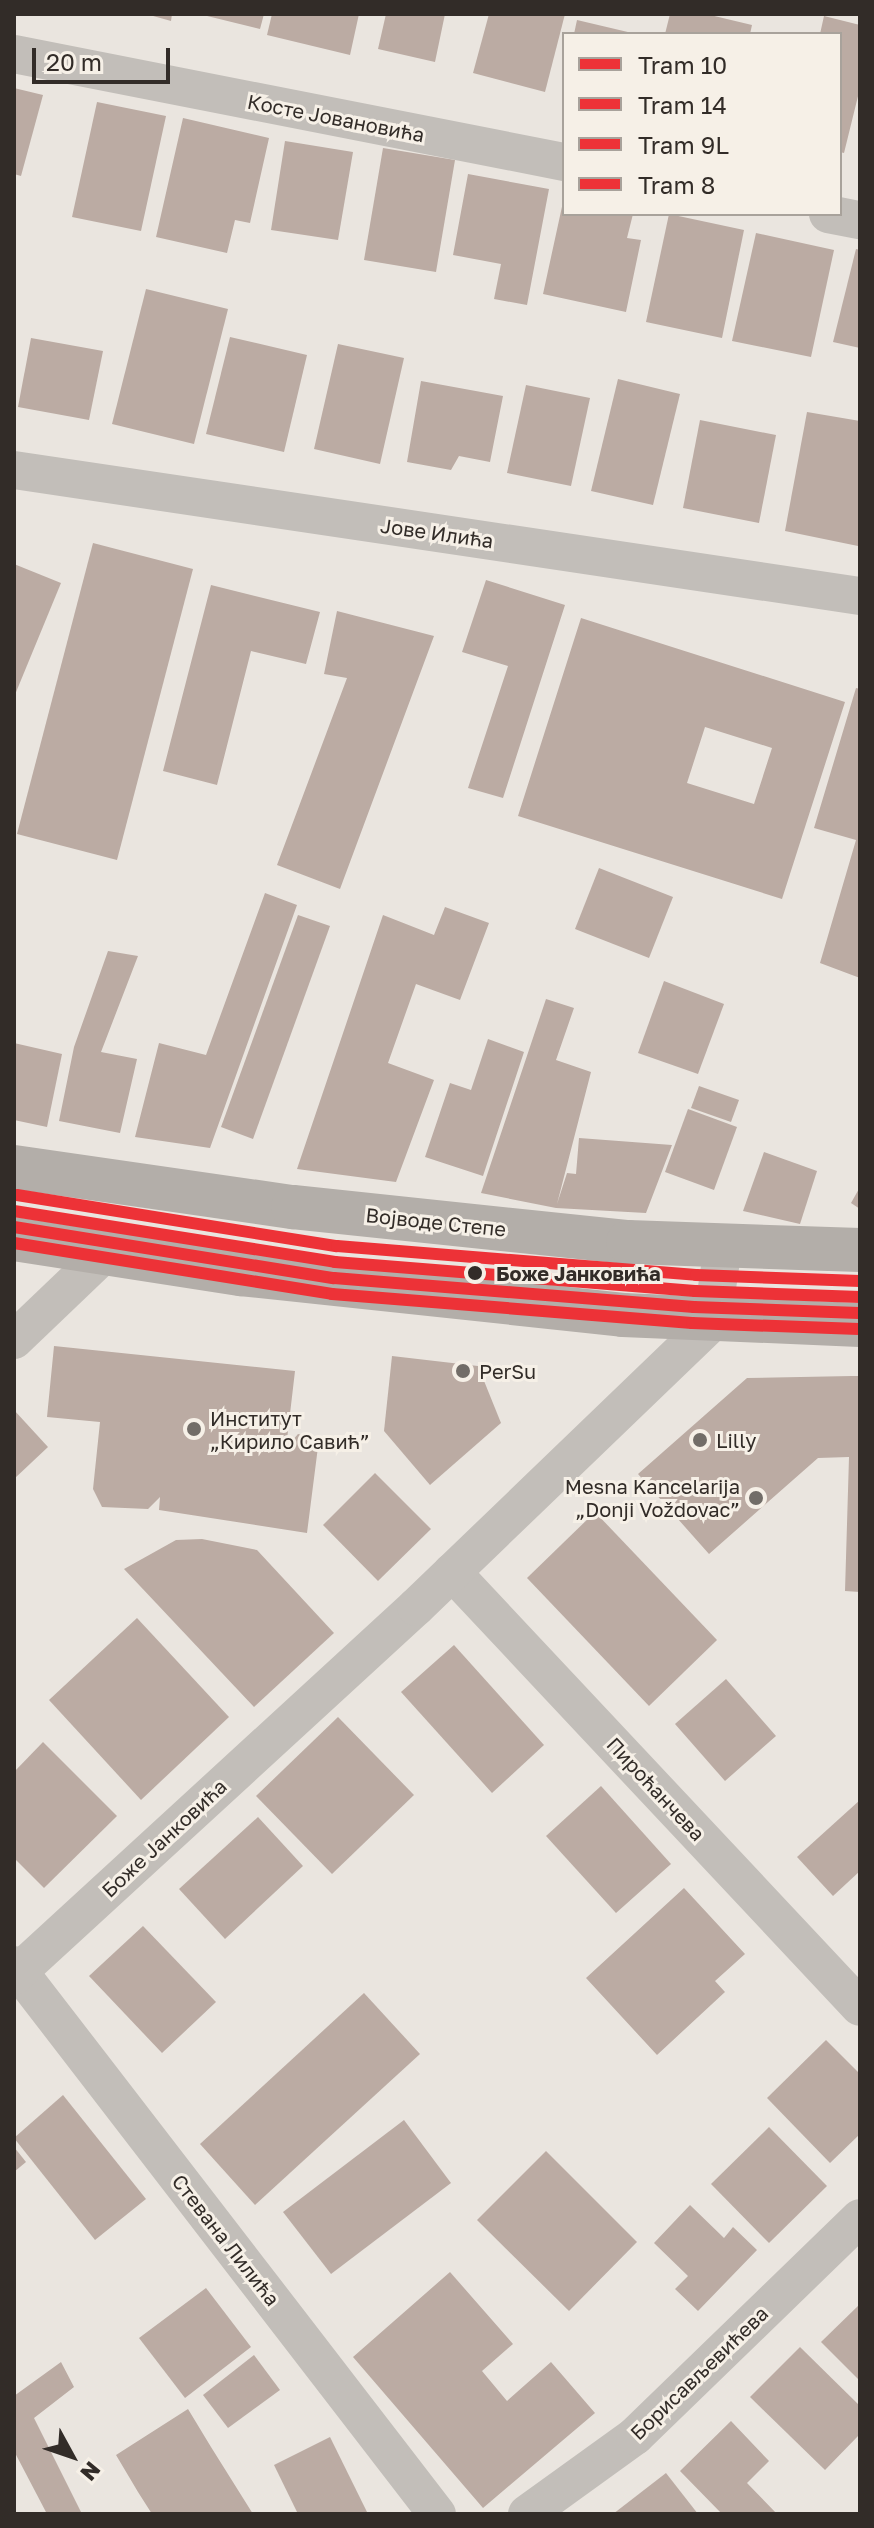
<!DOCTYPE html>
<html>
<head>
<meta charset="utf-8">
<style>
	body { margin:0 }
	#map { position:relative; width:874px; height:2528px; overflow:hidden; background:#eae5df; font-family:"Golos Text",sans-serif }
	div>[style] { position:absolute }
	.building>* { inset:0; background:#bbaba3 }
	.street>* { height:38px; margin:-19px; padding:0 19px; transform-origin:19px; border-radius:19px; background:#c2beb9 }
	.secondary>* { height:44px; margin:-22px; padding:0 22px; transform-origin:22px; border-radius:22px; background:#b3aea9 }
	.tram-1>* { height:12px; margin:-6px; padding:0 6px; transform-origin:6px; border-radius:6px; background:#ed3237 }
	.tram-2>* { height:12px; margin:-6px; padding:0 6px; transform-origin:6px; border-radius:6px; background:#ed3237 }
	.tram-3>* { height:12px; margin:-6px; padding:0 6px; transform-origin:6px; border-radius:6px; background:#ed3237 }
	.tram-4>* { height:12px; margin:-6px; padding:0 6px; transform-origin:6px; border-radius:6px; background:#ed3237 }
	.dots>* { width:22px; height:22px; translate:-50% -50%; box-sizing:border-box; border:4px solid #f6f0e7; border-radius:50% }
	span { translate:-50% -50%; white-space:nowrap; text-align:center; line-height:1.15; -webkit-text-stroke:6px #f6f0e7; paint-order:stroke }
	.street-label { font-size:20px; color:#322c28 }
	.stop-label { font-size:20px; color:#322c28; font-weight:700 }
	.left { translate:0 -50%; text-align:left }
	.poi-label { font-size:20px; color:#322c28 }
	.right { translate:-100% -50%; text-align:right }
	.frame { position:absolute; inset:0; border:16px solid #322c28; pointer-events:none }
	.legend { position:absolute; left:562px; top:32px; width:280px; height:184px; box-sizing:border-box; background:#f6f0e7; border:2px solid #a8a29b; margin:0; padding:10px 14px; list-style:none; font-size:24px; color:#322c28 }
	.legend li { display:flex; align-items:center; gap:16px; height:40px }
	.legend b { width:40px; border:2px solid #a8a29b }
	.north { position:absolute; left:32px; top:2416px; width:80px; height:80px; -webkit-text-stroke:6px #f6f0e7; paint-order:stroke; rotate:130deg; font-size:22px; font-weight:700; line-height:32px; text-align:center; color:#322c28 }
	.north::after { content:''; display:block; margin:auto; width:28px; height:36px; background:#322c28; clip-path:polygon(50% 0,100% 100%,50% 72%,0 100%) }
	.scale { position:absolute; left:32px; top:48px; width:138px; height:36px; box-sizing:border-box; border:4px solid #322c28; border-top:0; padding-left:10px; font-size:24px; line-height:28px; white-space:nowrap; color:#322c28; -webkit-text-stroke:6px #f6f0e7; paint-order:stroke }
</style>
</head>
<body>
<div id="map">
	<div class="building">
		<i style="clip-path:polygon(146px 14px,172px 14px,171px 21px)"></i>
		<i style="clip-path:polygon(199px 14px,264px 14px,260px 29px)"></i>
		<i style="clip-path:polygon(272px 14px,359px 14px,350px 55px,267px 35px)"></i>
		<i style="clip-path:polygon(386px 14px,445px 14px,435px 62px,378px 49px)"></i>
		<i style="clip-path:polygon(489px 14px,565px 14px,545px 92px,473px 73px)"></i>
		<i style="clip-path:polygon(670px 14px,706px 14px,752px 25px,750px 34px,665px 34px)"></i>
		<i style="clip-path:polygon(824px 16px,860px 25px,860px 88px,844px 153px,840px 152px,840px 34px,820px 34px)"></i>
		<i style="clip-path:polygon(577px 20px,632px 33px,632px 34px,574px 34px)"></i>
		<i style="clip-path:polygon(14px 88px,43px 95px,21px 176px,14px 174px)"></i>
		<i style="clip-path:polygon(97px 102px,166px 116px,141px 231px,72px 217px)"></i>
		<i style="clip-path:polygon(183px 118px,269px 138px,250px 223px,235px 220px,227px 253px,156px 237px)"></i>
		<i style="clip-path:polygon(285px 141px,353px 152px,338px 240px,271px 230px)"></i>
		<i style="clip-path:polygon(383px 148px,455px 160px,436px 272px,364px 260px)"></i>
		<i style="clip-path:polygon(468px 174px,549px 189px,527px 305px,494px 299px,501px 264px,453px 255px)"></i>
		<i style="clip-path:polygon(563px 202px,564px 214px,633px 214px,627px 238px,641px 240px,626px 312px,543px 294px)"></i>
		<i style="clip-path:polygon(669px 214px,744px 230px,722px 338px,646px 322px)"></i>
		<i style="clip-path:polygon(756px 233px,834px 250px,811px 357px,732px 341px)"></i>
		<i style="clip-path:polygon(856px 249px,860px 250px,860px 348px,833px 342px)"></i>
		<i style="clip-path:polygon(146px 289px,228px 309px,194px 444px,112px 424px)"></i>
		<i style="clip-path:polygon(230px 337px,307px 355px,284px 452px,206px 434px)"></i>
		<i style="clip-path:polygon(31px 338px,103px 351px,89px 420px,18px 407px)"></i>
		<i style="clip-path:polygon(338px 344px,404px 358px,380px 464px,314px 449px)"></i>
		<i style="clip-path:polygon(618px 379px,680px 394px,653px 505px,591px 491px)"></i>
		<i style="clip-path:polygon(421px 381px,503px 396px,490px 462px,459px 456px,451px 470px,407px 462px)"></i>
		<i style="clip-path:polygon(526px 385px,590px 398px,571px 486px,507px 473px)"></i>
		<i style="clip-path:polygon(807px 412px,860px 421px,858px 546px,785px 531px)"></i>
		<i style="clip-path:polygon(700px 420px,776px 435px,759px 523px,683px 508px)"></i>
		<i style="clip-path:polygon(93px 543px,193px 569px,117px 860px,17px 834px)"></i>
		<i style="clip-path:polygon(14px 564px,61px 583px,14px 697px)"></i>
		<i style="clip-path:polygon(486px 580px,565px 605px,503px 798px,468px 788px,508px 666px,462px 652px)"></i>
		<i style="clip-path:polygon(211px 585px,320px 612px,306px 664px,251px 651px,217px 785px,163px 771px)"></i>
		<i style="clip-path:polygon(337px 611px,434px 636px,340px 889px,277px 865px,347px 678px,324px 674px)"></i>
		<i style="clip-path:polygon(evenodd,581px 618px,845px 702px,782px 899px,518px 816px,581px 618px,705px 727px,772px 748px,754px 804px,687px 783px,705px 727px)"></i>
		<i style="clip-path:polygon(856px 688px,860px 689px,860px 978px,820px 963px,856px 840px,814px 828px)"></i>
		<i style="clip-path:polygon(599px 868px,673px 897px,649px 958px,575px 929px)"></i>
		<i style="clip-path:polygon(265px 893px,297px 905px,210px 1148px,135px 1137px,159px 1043px,206px 1055px)"></i>
		<i style="clip-path:polygon(445px 907px,489px 923px,460px 1000px,416px 984px,388px 1063px,434px 1080px,396px 1182px,297px 1169px,383px 915px,434px 935px)"></i>
		<i style="clip-path:polygon(298px 915px,330px 926px,253px 1139px,221px 1127px)"></i>
		<i style="clip-path:polygon(108px 951px,138px 956px,101px 1052px,137px 1059px,120px 1133px,59px 1121px,74px 1047px)"></i>
		<i style="clip-path:polygon(664px 981px,724px 1004px,698px 1074px,638px 1053px)"></i>
		<i style="clip-path:polygon(546px 999px,574px 1008px,556px 1060px,591px 1072px,557px 1204px,567px 1173px,576px 1174px,579px 1138px,672px 1145px,646px 1213px,556px 1208px,481px 1193px)"></i>
		<i style="clip-path:polygon(488px 1039px,524px 1052px,483px 1176px,425px 1157px,450px 1083px,471px 1090px)"></i>
		<i style="clip-path:polygon(14px 1043px,62px 1054px,47px 1127px,14px 1120px)"></i>
		<i style="clip-path:polygon(699px 1086px,739px 1100px,731px 1122px,691px 1108px)"></i>
		<i style="clip-path:polygon(688px 1109px,737px 1127px,714px 1190px,665px 1172px)"></i>
		<i style="clip-path:polygon(764px 1152px,817px 1171px,800px 1224px,743px 1211px)"></i>
		<i style="clip-path:polygon(860px 1187px,860px 1209px,851px 1203px)"></i>
		<i style="clip-path:polygon(54px 1346px,295px 1371px,286px 1448px,298px 1434px,319px 1439px,307px 1533px,159px 1510px,160px 1497px,148px 1509px,102px 1507px,93px 1489px,100px 1422px,47px 1417px)"></i>
		<i style="clip-path:polygon(392px 1356px,478px 1366px,501px 1423px,430px 1485px,384px 1431px)"></i>
		<i style="clip-path:polygon(852px 1376px,860px 1376px,860px 1592px,845px 1591px,849px 1457px,818px 1458px,709px 1554px,638px 1474px,747px 1378px)"></i>
		<i style="clip-path:polygon(14px 1410px,48px 1447px,14px 1479px)"></i>
		<i style="clip-path:polygon(375px 1473px,431px 1529px,378px 1581px,323px 1525px)"></i>
		<i style="clip-path:polygon(595px 1512px,717px 1640px,649px 1706px,527px 1578px)"></i>
		<i style="clip-path:polygon(202px 1539px,257px 1550px,334px 1633px,254px 1707px,124px 1569px,176px 1540px)"></i>
		<i style="clip-path:polygon(137px 1618px,229px 1717px,141px 1800px,49px 1700px)"></i>
		<i style="clip-path:polygon(454px 1645px,544px 1745px,492px 1793px,401px 1692px)"></i>
		<i style="clip-path:polygon(726px 1679px,776px 1736px,725px 1781px,675px 1724px)"></i>
		<i style="clip-path:polygon(338px 1717px,414px 1795px,332px 1874px,256px 1796px)"></i>
		<i style="clip-path:polygon(43px 1742px,117px 1816px,44px 1888px,14px 1858px,14px 1772px)"></i>
		<i style="clip-path:polygon(601px 1786px,671px 1864px,616px 1913px,546px 1836px)"></i>
		<i style="clip-path:polygon(860px 1800px,860px 1871px,833px 1896px,797px 1857px)"></i>
		<i style="clip-path:polygon(258px 1817px,303px 1866px,225px 1939px,179px 1889px)"></i>
		<i style="clip-path:polygon(684px 1888px,745px 1954px,715px 1981px,725px 1992px,657px 2055px,586px 1978px)"></i>
		<i style="clip-path:polygon(143px 1926px,216px 2002px,162px 2053px,89px 1976px)"></i>
		<i style="clip-path:polygon(364px 1993px,420px 2054px,255px 2205px,200px 2144px)"></i>
		<i style="clip-path:polygon(826px 2040px,860px 2074px,860px 2134px,830px 2163px,767px 2098px)"></i>
		<i style="clip-path:polygon(63px 2095px,146px 2199px,95px 2240px,14px 2138px)"></i>
		<i style="clip-path:polygon(404px 2120px,451px 2183px,331px 2274px,283px 2212px)"></i>
		<i style="clip-path:polygon(769px 2127px,827px 2186px,769px 2243px,711px 2184px)"></i>
		<i style="clip-path:polygon(14px 2147px,26px 2162px,14px 2172px)"></i>
		<i style="clip-path:polygon(546px 2151px,637px 2242px,569px 2311px,477px 2220px)"></i>
		<i style="clip-path:polygon(690px 2205px,724px 2238px,733px 2227px,757px 2250px,698px 2311px,675px 2289px,688px 2276px,654px 2243px)"></i>
		<i style="clip-path:polygon(450px 2272px,513px 2344px,482px 2371px,507px 2401px,551px 2362px,595px 2413px,483px 2508px,353px 2357px)"></i>
		<i style="clip-path:polygon(206px 2288px,251px 2347px,185px 2398px,139px 2338px)"></i>
		<i style="clip-path:polygon(860px 2304px,860px 2381px,821px 2342px)"></i>
		<i style="clip-path:polygon(800px 2347px,860px 2406px,860px 2434px,825px 2470px,750px 2397px)"></i>
		<i style="clip-path:polygon(254px 2355px,280px 2390px,228px 2428px,203px 2395px)"></i>
		<i style="clip-path:polygon(61px 2362px,74px 2387px,34px 2418px,82px 2514px,47px 2514px,14px 2451px,14px 2396px)"></i>
		<i style="clip-path:polygon(188px 2409px,211px 2447px,253px 2514px,152px 2514px,138px 2492px,116px 2455px)"></i>
		<i style="clip-path:polygon(731px 2421px,769px 2461px,747px 2483px,777px 2514px,722px 2514px,680px 2471px)"></i>
		<i style="clip-path:polygon(330px 2437px,368px 2514px,298px 2514px,274px 2465px)"></i>
		<i style="clip-path:polygon(666px 2473px,698px 2514px,613px 2514px)"></i>
	</div>
	<div class="street">
		<i style="left:14px;top:54px;width:561px;rotate:11.11deg"></i>
		<i style="left:828px;top:214px;width:33px;rotate:11deg"></i>
		<i style="left:14px;top:470px;width:855px;rotate:8.47deg"></i>
		<i style="left:14px;top:1340px;width:127px;rotate:-43.7deg"></i>
		<i style="left:452px;top:1572px;width:596px;rotate:46.83deg"></i>
		<i style="left:14px;top:1965px;width:693px;rotate:52.39deg"></i>
		<i style="left:14px;top:1976px;width:546px;rotate:-42.55deg"></i>
		<i style="left:416px;top:1607px;width:411px;rotate:-43.9deg"></i>
		<i style="left:712px;top:1322px;width:76px;rotate:-81.7deg"></i>
		<i style="left:527px;top:2514px;width:133px;rotate:-35.8deg"></i>
		<i style="left:635px;top:2436px;width:313px;rotate:-44.1deg"></i>
	</div>
	<div class="secondary">
		<i style="left:14px;top:1167px;width:282px;rotate:8.2deg"></i>
		<i style="left:293px;top:1207px;width:337px;rotate:6deg"></i>
		<i style="left:628px;top:1242px;width:232px;rotate:2deg"></i>
		<i style="left:14px;top:1239px;width:230px;rotate:8.8deg"></i>
		<i style="left:241px;top:1274px;width:384px;rotate:6.1deg"></i>
		<i style="left:623px;top:1315px;width:237px;rotate:2.4deg"></i>
	</div>
	<div class="tram-1">
		<i style="left:14px;top:1211px;width:325px;rotate:9deg"></i>
		<i style="left:335px;top:1262px;width:361px;rotate:4.6deg"></i>
		<i style="left:695px;top:1291px;width:165px;rotate:2.1deg"></i>
	</div>
	<div class="tram-2">
		<i style="left:14px;top:1227px;width:324px;rotate:9.1deg"></i>
		<i style="left:334px;top:1278px;width:361px;rotate:4.6deg"></i>
		<i style="left:694px;top:1307px;width:165px;rotate:2.1deg"></i>
	</div>
	<div class="tram-3">
		<i style="left:17px;top:1195px;width:324px;rotate:9.1deg"></i>
		<i style="left:337px;top:1246px;width:360px;rotate:4.6deg"></i>
		<i style="left:696px;top:1275px;width:164px;rotate:2.1deg"></i>
	</div>
	<div class="tram-4">
		<i style="left:14px;top:1243px;width:322px;rotate:9.1deg"></i>
		<i style="left:332px;top:1294px;width:361px;rotate:4.6deg"></i>
		<i style="left:692px;top:1323px;width:167px;rotate:2.1deg"></i>
	</div>
	<div class="dots">
		<i style="left:475px;top:1273px;background:#322c28"></i>
		<i style="left:463px;top:1371px;background:#726d68"></i>
		<i style="left:194px;top:1429px;background:#726d68"></i>
		<i style="left:700px;top:1440px;background:#726d68"></i>
		<i style="left:756px;top:1498px;background:#726d68"></i>
	</div>
	<div class="street-label">
		<span style="left:336px;top:118px;rotate:11deg">Косте Јовановића</span>
		<span style="left:437px;top:533px;rotate:8deg">Јове Илића</span>
		<span style="left:436px;top:1222px;rotate:6deg">Војводе Степе</span>
		<span style="left:656px;top:1789px;rotate:47deg">Пироћанчева</span>
		<span style="left:164px;top:1838px;rotate:-43deg">Боже Јанковића</span>
		<span style="left:226px;top:2240px;rotate:52deg">Стевана Лилића</span>
		<span style="left:699px;top:2373px;rotate:-44deg">Борисављевићева</span>
	</div>
	<div class="stop-label">
		<span class="left" style="left:496px;top:1273px">Боже Јанковића</span>
	</div>
	<div class="poi-label">
		<span class="left" style="left:479px;top:1371px">PerSu</span>
		<span class="left" style="left:210px;top:1430px">Институт<br>„Кирило Савић”</span>
		<span class="left" style="left:716px;top:1440px">Lilly</span>
		<span class="right" style="left:740px;top:1498px">Mesna Kancelarija<br>„Donji Voždovac”</span>
	</div>
	<div class="frame"></div>
	<ul class="legend">
	<li><b style="height:10px;background:#ed3237"></b>Tram 10</li>
	<li><b style="height:10px;background:#ed3237"></b>Tram 14</li>
	<li><b style="height:10px;background:#ed3237"></b>Tram 9L</li>
	<li><b style="height:10px;background:#ed3237"></b>Tram 8</li>
	</ul>
	<div class="north">N</div>
	<div class="scale">20 m</div>
</div>
</body>
</html>
